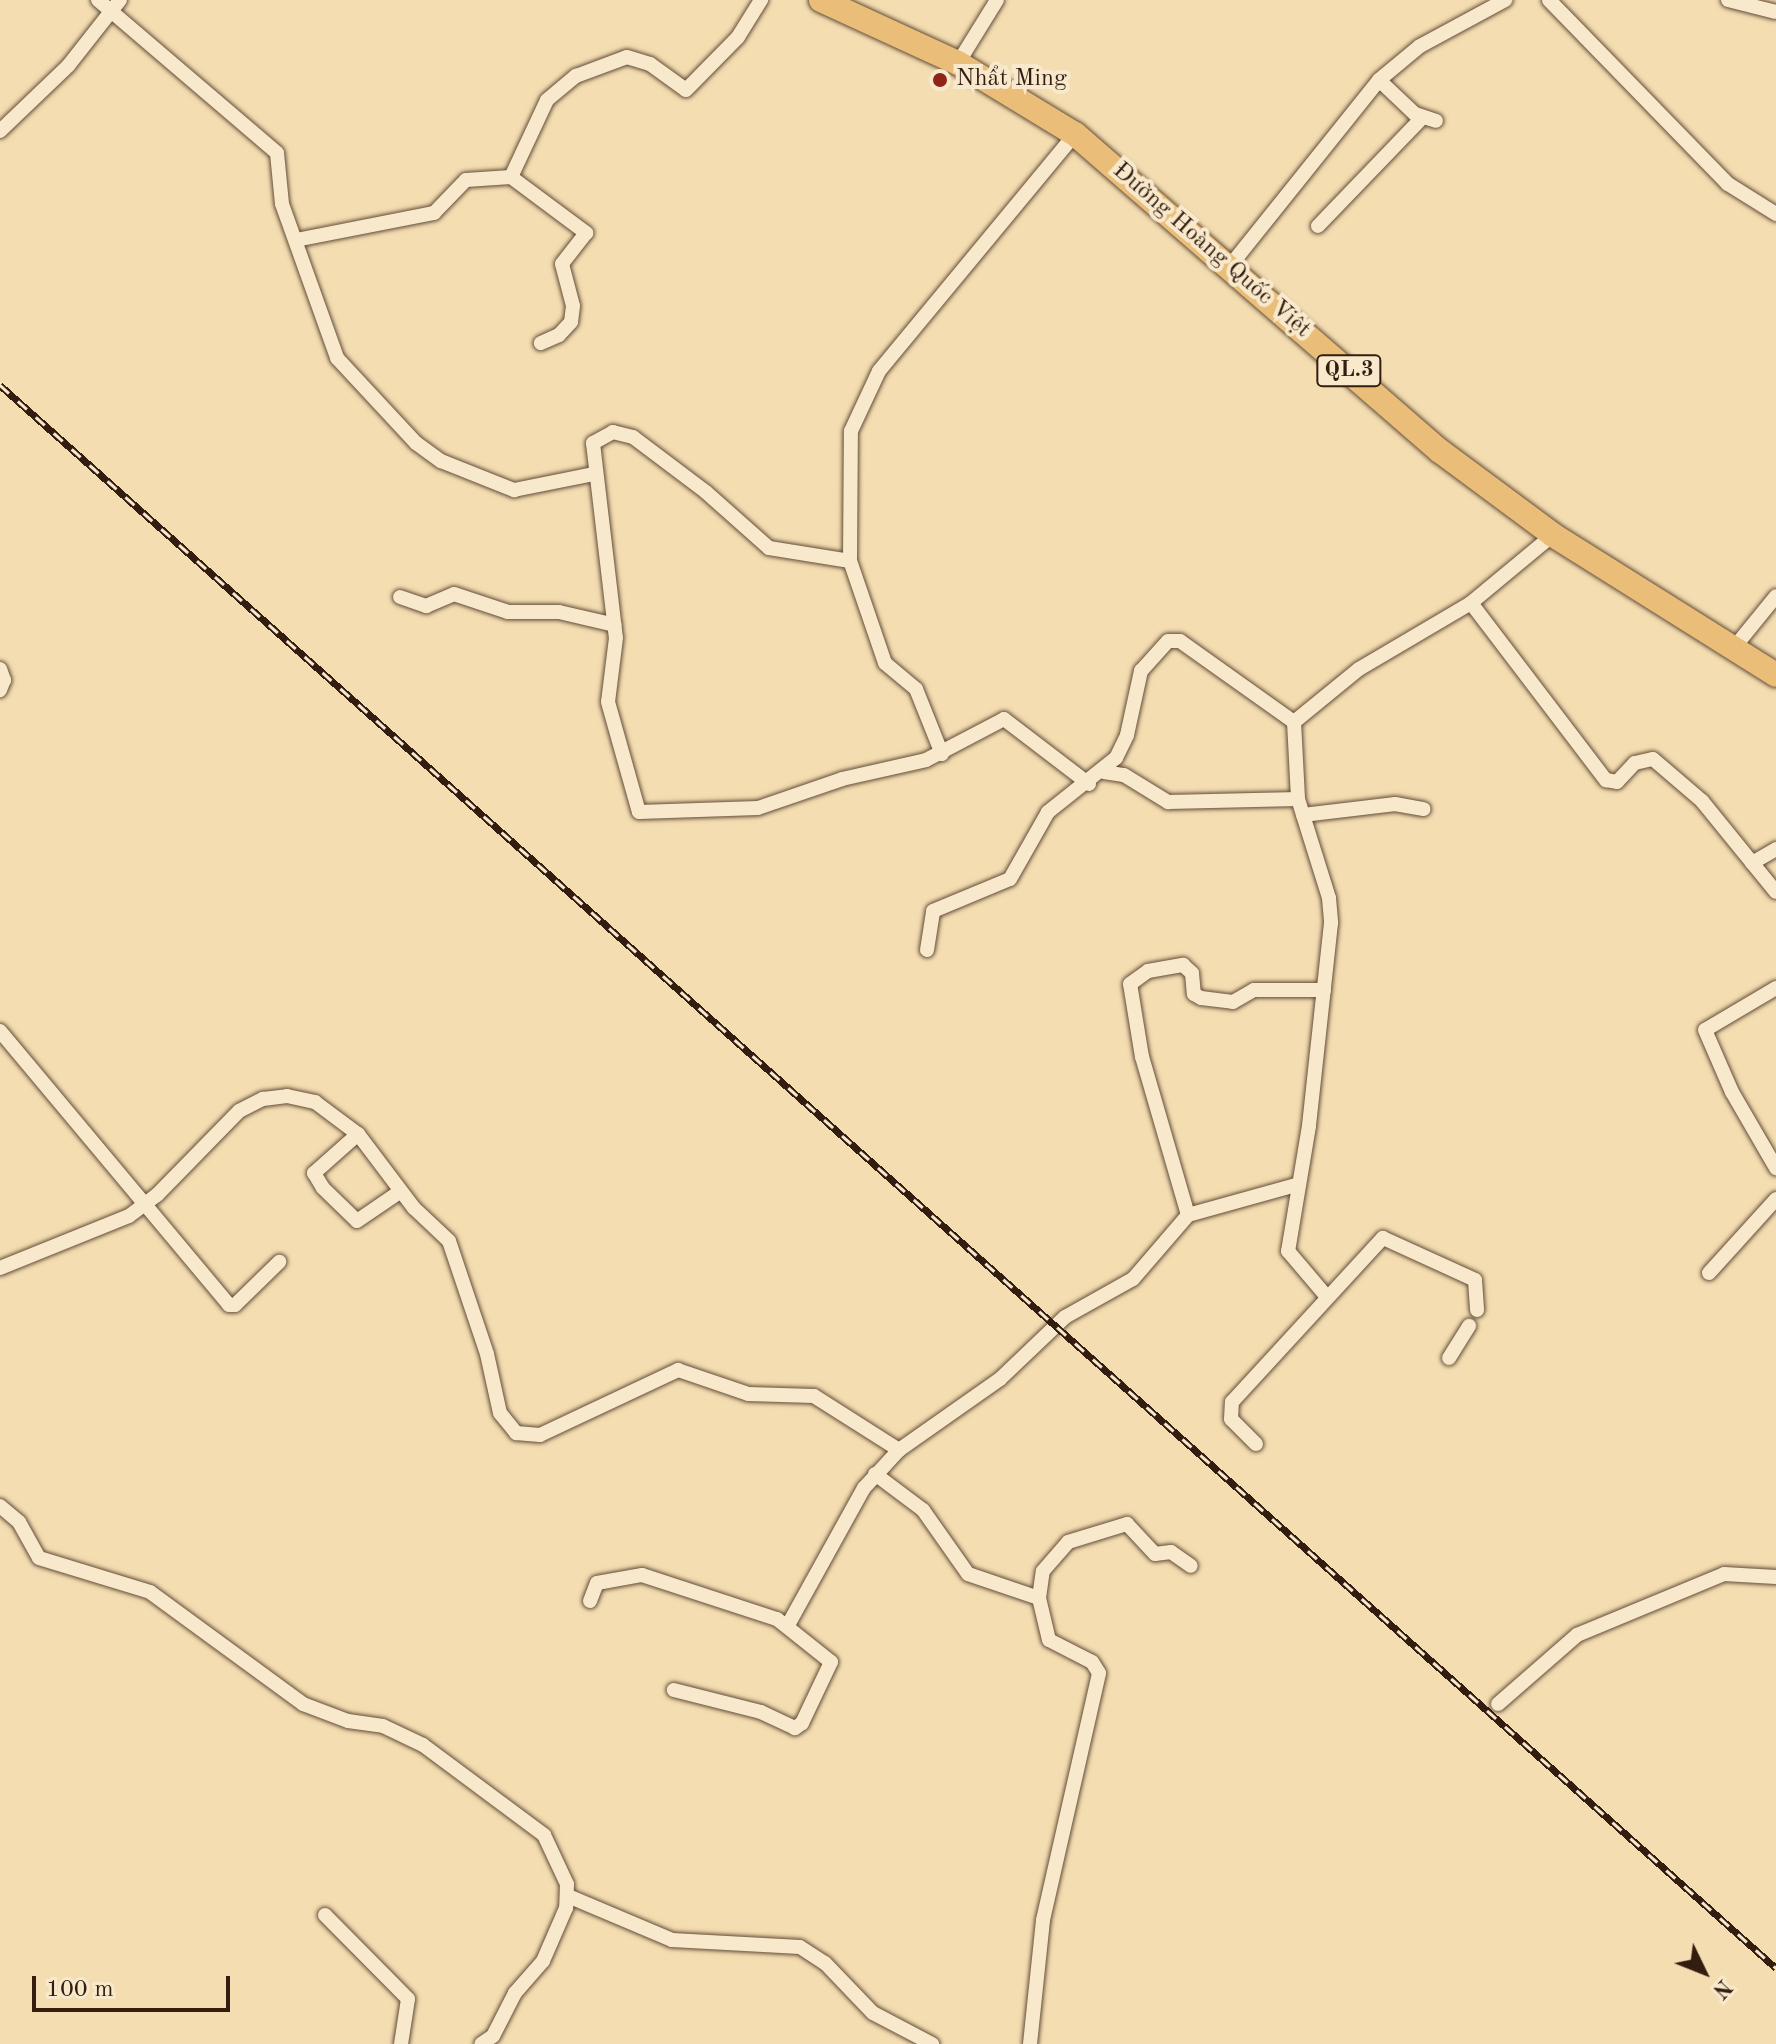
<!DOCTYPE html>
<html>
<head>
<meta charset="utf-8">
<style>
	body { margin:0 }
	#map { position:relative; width:1776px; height:2044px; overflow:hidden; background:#f4ddb1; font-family:"Old Standard TT",serif }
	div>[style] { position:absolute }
	.roads { filter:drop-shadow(0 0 2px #634d39) drop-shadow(0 0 2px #634d39) }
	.street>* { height:14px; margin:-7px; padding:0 7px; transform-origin:7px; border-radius:7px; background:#f8e9cc }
	.highway>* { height:24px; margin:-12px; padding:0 12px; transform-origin:12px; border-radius:12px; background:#eabe78 }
	.rail>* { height:7px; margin-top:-3.5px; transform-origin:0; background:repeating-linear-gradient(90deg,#f8e9cc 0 12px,#331d11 0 24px); box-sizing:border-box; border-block:2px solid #331d11 }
	.dots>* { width:22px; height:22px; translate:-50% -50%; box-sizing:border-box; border:4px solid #f8e9cc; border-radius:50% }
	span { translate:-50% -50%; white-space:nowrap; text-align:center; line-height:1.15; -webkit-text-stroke:8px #f8e9cc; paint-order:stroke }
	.shield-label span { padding:2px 6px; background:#f8e9cc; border:2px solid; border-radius:6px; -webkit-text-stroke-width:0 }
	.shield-label { font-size:22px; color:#331d11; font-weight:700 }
	.poi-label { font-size:24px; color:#331d11 }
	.left { translate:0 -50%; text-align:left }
	.street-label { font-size:24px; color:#331d11 }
	.north { position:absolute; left:1664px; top:1932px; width:80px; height:80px; -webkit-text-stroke:6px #f8e9cc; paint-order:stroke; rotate:133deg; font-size:22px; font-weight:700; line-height:32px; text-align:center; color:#331d11 }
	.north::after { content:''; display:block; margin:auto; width:28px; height:36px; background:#331d11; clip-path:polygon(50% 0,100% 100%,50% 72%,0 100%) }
	.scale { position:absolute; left:32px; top:1976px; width:198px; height:36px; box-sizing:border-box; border:4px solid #331d11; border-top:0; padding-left:10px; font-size:24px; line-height:28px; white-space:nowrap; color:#331d11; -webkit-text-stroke:6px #f8e9cc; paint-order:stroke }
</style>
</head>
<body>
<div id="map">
	<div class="roads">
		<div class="street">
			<i style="left:98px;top:0;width:235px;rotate:40.5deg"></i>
			<i style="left:277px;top:153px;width:51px;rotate:84.4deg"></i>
			<i style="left:282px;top:204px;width:164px;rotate:70.3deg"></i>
			<i style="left:337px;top:358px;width:116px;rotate:47.1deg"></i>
			<i style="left:416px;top:443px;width:31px;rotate:36deg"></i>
			<i style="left:441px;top:461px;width:79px;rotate:21.7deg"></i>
			<i style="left:514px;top:490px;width:82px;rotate:-11.3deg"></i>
			<i style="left:1549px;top:0;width:257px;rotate:45.8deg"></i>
			<i style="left:1728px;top:184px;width:57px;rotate:32deg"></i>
			<i style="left:1728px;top:0;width:49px;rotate:14deg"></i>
			<i style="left:958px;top:63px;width:74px;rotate:-58.2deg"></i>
			<i style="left:1379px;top:80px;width:50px;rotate:43.4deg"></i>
			<i style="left:1415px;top:114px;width:22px;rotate:18deg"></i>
			<i style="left:0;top:131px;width:94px;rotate:-43.7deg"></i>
			<i style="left:68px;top:66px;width:84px;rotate:-51.8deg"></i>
			<i style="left:511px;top:177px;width:94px;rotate:36.7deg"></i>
			<i style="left:586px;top:233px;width:39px;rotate:128deg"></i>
			<i style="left:562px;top:264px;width:43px;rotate:75.3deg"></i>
			<i style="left:573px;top:306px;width:16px;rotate:97deg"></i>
			<i style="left:571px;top:322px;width:18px;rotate:133deg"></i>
			<i style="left:559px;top:335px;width:20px;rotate:156deg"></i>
			<i style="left:1318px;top:226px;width:149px;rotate:-46.1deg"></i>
			<i style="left:296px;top:240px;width:141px;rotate:-11.1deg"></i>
			<i style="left:434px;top:213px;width:46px;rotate:-45.9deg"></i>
			<i style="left:466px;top:180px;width:45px;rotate:-3.8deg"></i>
			<i style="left:511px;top:177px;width:85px;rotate:-64.9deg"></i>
			<i style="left:547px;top:100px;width:38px;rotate:-40deg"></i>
			<i style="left:576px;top:76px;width:54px;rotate:-20.4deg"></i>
			<i style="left:627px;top:57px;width:24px;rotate:17deg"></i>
			<i style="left:650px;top:64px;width:44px;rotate:35.8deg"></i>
			<i style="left:686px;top:90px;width:74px;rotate:-45.5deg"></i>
			<i style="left:738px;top:37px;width:44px;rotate:-58.1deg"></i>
			<i style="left:1230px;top:266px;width:238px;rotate:-51.3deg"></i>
			<i style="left:1379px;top:80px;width:53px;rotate:-39.7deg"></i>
			<i style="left:1420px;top:46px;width:97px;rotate:-28.4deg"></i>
			<i style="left:850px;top:561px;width:82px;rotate:-170.9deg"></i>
			<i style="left:769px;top:548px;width:84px;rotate:-138.4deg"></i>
			<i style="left:706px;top:492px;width:91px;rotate:-143deg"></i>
			<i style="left:633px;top:437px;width:21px;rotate:-166deg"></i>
			<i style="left:613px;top:432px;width:23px;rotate:151deg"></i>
			<i style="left:593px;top:443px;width:196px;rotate:83.3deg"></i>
			<i style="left:616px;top:638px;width:64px;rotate:97.1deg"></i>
			<i style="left:608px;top:702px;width:114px;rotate:74.3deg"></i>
			<i style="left:639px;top:812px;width:119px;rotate:-1.9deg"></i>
			<i style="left:758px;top:808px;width:89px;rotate:-19deg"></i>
			<i style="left:842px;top:779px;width:86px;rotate:-12.7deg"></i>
			<i style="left:926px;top:760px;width:88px;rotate:-27.7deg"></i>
			<i style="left:1004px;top:719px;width:107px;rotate:37.4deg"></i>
			<i style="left:400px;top:597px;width:28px;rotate:19deg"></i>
			<i style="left:426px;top:606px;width:30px;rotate:-23deg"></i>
			<i style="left:454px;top:594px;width:57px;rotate:18.4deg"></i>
			<i style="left:508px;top:612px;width:51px"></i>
			<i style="left:559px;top:612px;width:57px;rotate:13.1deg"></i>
			<i style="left:1471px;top:603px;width:223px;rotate:52.7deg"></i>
			<i style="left:1606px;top:780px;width:11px;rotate:10deg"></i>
			<i style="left:1617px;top:782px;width:26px;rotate:-47deg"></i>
			<i style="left:1635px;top:763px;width:18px;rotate:-13deg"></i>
			<i style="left:1653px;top:759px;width:65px;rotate:40.6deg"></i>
			<i style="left:1702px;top:801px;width:117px;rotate:50.9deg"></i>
			<i style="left:1733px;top:649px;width:68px;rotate:-50.9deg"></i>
			<i style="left:0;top:669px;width:12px;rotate:70deg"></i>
			<i style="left:4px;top:680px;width:11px;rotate:112deg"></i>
			<i style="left:1294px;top:722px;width:77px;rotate:87deg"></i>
			<i style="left:1298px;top:799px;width:104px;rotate:72.6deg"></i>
			<i style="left:1329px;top:898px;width:25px;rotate:85deg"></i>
			<i style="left:1331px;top:923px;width:204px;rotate:96.2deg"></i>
			<i style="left:1309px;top:1126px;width:127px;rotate:99.5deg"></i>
			<i style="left:1288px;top:1251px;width:60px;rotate:49.7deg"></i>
			<i style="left:1294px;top:722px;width:84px;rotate:-39.2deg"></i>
			<i style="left:1359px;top:669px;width:130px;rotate:-30.5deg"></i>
			<i style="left:1471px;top:603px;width:107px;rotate:-39.7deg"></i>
			<i style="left:942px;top:754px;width:70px;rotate:-111.8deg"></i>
			<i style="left:916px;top:689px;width:40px;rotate:-140deg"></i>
			<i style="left:885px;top:663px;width:108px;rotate:-108.9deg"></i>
			<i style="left:850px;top:561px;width:130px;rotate:-89.6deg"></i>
			<i style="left:851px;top:431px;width:66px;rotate:-65deg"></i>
			<i style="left:879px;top:371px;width:308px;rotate:-50.4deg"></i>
			<i style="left:1104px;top:772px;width:20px;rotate:9deg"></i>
			<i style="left:1124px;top:775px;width:52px;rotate:31.5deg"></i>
			<i style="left:1168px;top:802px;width:130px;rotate:-1.3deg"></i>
			<i style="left:1303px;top:815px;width:93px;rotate:-6.8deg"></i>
			<i style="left:1395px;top:804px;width:29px;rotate:10deg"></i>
			<i style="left:1752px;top:863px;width:28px;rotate:-30deg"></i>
			<i style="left:927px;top:950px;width:39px;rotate:-81deg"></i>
			<i style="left:933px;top:911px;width:83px;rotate:-22.6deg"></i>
			<i style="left:1010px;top:879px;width:77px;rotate:-60.4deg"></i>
			<i style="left:1048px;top:812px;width:87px;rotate:-38.5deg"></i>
			<i style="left:1116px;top:758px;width:25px;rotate:-64deg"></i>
			<i style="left:1127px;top:735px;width:66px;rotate:-77.7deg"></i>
			<i style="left:1141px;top:671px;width:40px;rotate:-48deg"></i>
			<i style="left:1168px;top:641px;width:12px"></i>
			<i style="left:1180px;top:641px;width:140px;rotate:35.4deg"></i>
			<i style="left:1776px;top:988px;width:82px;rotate:149.4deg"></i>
			<i style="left:1705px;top:1030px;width:68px;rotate:66.5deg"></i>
			<i style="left:1732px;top:1092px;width:88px;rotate:59.9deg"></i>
			<i style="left:0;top:1031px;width:357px;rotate:50.1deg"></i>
			<i style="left:229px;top:1305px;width:6px"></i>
			<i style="left:235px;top:1305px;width:62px;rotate:-44.3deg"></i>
			<i style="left:358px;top:1134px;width:59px;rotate:138.4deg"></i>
			<i style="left:314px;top:1173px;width:17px;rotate:59deg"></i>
			<i style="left:323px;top:1188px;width:47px;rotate:44.1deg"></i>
			<i style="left:357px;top:1221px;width:53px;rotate:-34.3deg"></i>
			<i style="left:1188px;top:1215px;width:165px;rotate:-106.2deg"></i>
			<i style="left:1142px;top:1057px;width:74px;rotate:-99.3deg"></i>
			<i style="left:1130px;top:984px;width:22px;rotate:-36deg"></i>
			<i style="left:1148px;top:971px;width:36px;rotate:-10deg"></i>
			<i style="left:1183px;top:965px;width:12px;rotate:42deg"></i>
			<i style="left:1192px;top:973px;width:21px;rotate:85deg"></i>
			<i style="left:1194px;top:994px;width:8px;rotate:30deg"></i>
			<i style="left:1201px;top:998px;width:32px;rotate:7deg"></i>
			<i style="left:1233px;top:1002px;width:24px;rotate:-30deg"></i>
			<i style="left:1254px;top:990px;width:70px"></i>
			<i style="left:0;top:1268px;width:139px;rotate:-22deg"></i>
			<i style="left:129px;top:1216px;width:35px;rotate:-37deg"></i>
			<i style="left:157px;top:1195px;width:117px;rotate:-45.7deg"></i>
			<i style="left:239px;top:1111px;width:27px;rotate:-27deg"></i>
			<i style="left:263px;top:1099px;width:24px;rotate:-7deg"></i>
			<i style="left:287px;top:1096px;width:29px;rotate:12deg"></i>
			<i style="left:315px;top:1102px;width:54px;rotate:36.7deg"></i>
			<i style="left:358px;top:1134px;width:93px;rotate:52.9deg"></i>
			<i style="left:414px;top:1208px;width:48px;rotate:43.3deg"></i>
			<i style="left:449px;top:1241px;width:119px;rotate:71.4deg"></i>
			<i style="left:487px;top:1354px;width:60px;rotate:77.6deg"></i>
			<i style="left:500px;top:1413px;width:26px;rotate:51deg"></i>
			<i style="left:516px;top:1433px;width:24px;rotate:5deg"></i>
			<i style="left:540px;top:1435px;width:153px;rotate:-25.2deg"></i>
			<i style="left:678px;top:1370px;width:74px;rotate:18.9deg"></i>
			<i style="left:748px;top:1394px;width:66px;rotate:1.7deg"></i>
			<i style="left:814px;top:1396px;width:101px;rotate:32.4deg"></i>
			<i style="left:1709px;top:1273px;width:100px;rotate:-47.8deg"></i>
			<i style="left:1449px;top:1358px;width:38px;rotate:-58deg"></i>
			<i style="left:1256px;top:1444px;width:35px;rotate:-135deg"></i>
			<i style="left:1231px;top:1419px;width:17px;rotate:-87deg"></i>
			<i style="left:1232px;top:1402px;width:223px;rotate:-47.4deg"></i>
			<i style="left:1383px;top:1238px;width:101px;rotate:24.5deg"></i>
			<i style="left:1475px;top:1280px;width:30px;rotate:86deg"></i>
			<i style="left:875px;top:1474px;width:60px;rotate:36.9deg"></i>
			<i style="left:923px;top:1510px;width:78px;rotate:54.9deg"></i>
			<i style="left:968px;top:1574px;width:75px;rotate:18.7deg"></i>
			<i style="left:0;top:1506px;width:25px;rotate:40deg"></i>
			<i style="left:19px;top:1522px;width:41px;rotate:60.9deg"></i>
			<i style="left:39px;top:1558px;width:116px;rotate:17deg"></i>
			<i style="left:150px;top:1592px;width:190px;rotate:36.2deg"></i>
			<i style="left:303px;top:1704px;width:48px;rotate:20.7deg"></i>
			<i style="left:348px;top:1721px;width:35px;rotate:8deg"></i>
			<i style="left:383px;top:1726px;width:44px;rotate:25.4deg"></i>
			<i style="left:423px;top:1745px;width:151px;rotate:36.6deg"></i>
			<i style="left:544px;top:1835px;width:54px;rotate:64.9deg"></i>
			<i style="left:567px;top:1884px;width:24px;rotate:92deg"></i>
			<i style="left:566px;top:1908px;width:58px;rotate:113.5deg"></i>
			<i style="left:543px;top:1961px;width:43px;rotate:131.2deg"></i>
			<i style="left:515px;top:1993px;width:48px;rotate:117.1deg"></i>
			<i style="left:493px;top:2036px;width:14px;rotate:146deg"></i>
			<i style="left:590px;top:1601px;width:19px;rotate:-69deg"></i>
			<i style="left:597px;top:1583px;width:46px;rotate:-10.1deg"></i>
			<i style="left:642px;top:1575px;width:142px;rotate:18.1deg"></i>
			<i style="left:777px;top:1619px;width:69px;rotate:38.5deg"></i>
			<i style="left:831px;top:1662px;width:68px;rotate:115.4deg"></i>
			<i style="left:802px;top:1723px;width:9px;rotate:144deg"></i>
			<i style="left:795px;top:1728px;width:38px;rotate:-155deg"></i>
			<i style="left:761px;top:1712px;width:90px;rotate:-165.8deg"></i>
			<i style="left:788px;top:1625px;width:157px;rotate:-61deg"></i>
			<i style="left:864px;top:1488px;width:52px;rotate:-47.4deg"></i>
			<i style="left:899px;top:1450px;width:123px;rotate:-35.1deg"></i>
			<i style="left:1000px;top:1379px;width:90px;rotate:-43.6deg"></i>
			<i style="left:1065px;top:1317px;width:78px;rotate:-29.2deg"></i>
			<i style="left:1133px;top:1279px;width:84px;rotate:-49.3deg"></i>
			<i style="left:1188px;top:1215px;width:112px;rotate:-15.5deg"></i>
			<i style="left:1498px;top:1704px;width:105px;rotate:-41.1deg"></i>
			<i style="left:1577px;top:1635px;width:159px;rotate:-22.5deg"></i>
			<i style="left:1724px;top:1574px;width:52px;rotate:3.3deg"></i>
			<i style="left:568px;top:1896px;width:113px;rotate:22.9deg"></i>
			<i style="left:672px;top:1940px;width:128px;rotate:3.1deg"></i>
			<i style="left:800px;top:1947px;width:30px;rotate:33deg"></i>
			<i style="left:825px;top:1963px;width:69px;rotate:46.2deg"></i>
			<i style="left:873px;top:2013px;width:67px;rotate:27.7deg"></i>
			<i style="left:325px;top:1915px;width:118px;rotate:45.3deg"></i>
			<i style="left:408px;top:1999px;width:46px;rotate:98.8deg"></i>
			<i style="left:1030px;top:2044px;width:125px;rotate:-84deg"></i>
			<i style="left:1043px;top:1920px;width:253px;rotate:-77.2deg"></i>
			<i style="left:1099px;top:1673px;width:13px;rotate:-122deg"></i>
			<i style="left:1092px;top:1662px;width:48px;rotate:-152.9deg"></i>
			<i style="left:1049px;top:1640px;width:43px;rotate:-103.4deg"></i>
			<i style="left:1039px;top:1598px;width:27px;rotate:-82deg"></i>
			<i style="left:1043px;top:1571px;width:38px;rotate:-49deg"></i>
			<i style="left:1068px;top:1542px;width:62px;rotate:-17deg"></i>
			<i style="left:1127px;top:1524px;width:41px;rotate:47deg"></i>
			<i style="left:1155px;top:1554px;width:16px;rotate:-7deg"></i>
			<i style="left:1171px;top:1552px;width:24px;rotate:35deg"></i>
		</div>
		<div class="highway">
			<i style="left:821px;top:0;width:151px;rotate:24.7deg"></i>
			<i style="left:958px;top:63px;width:137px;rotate:31.3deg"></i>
			<i style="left:1075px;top:134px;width:483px;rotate:41deg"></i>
			<i style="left:1440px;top:451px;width:141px;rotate:36.6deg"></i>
			<i style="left:1553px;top:535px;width:263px;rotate:32.1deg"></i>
		</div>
	</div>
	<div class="rail">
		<i style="left:0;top:385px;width:2379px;rotate:41.71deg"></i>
	</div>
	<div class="dots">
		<i style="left:940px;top:80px;background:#8f2418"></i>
	</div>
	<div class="shield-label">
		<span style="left:1349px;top:371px">QL.3</span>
	</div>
	<div class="poi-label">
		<span class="left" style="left:956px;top:80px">Nhẩt Ming</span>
	</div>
	<div class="street-label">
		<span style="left:1211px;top:251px;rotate:41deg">Đường Hoàng Quốc Việt</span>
	</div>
	<div class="north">N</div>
	<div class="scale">100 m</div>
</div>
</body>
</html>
